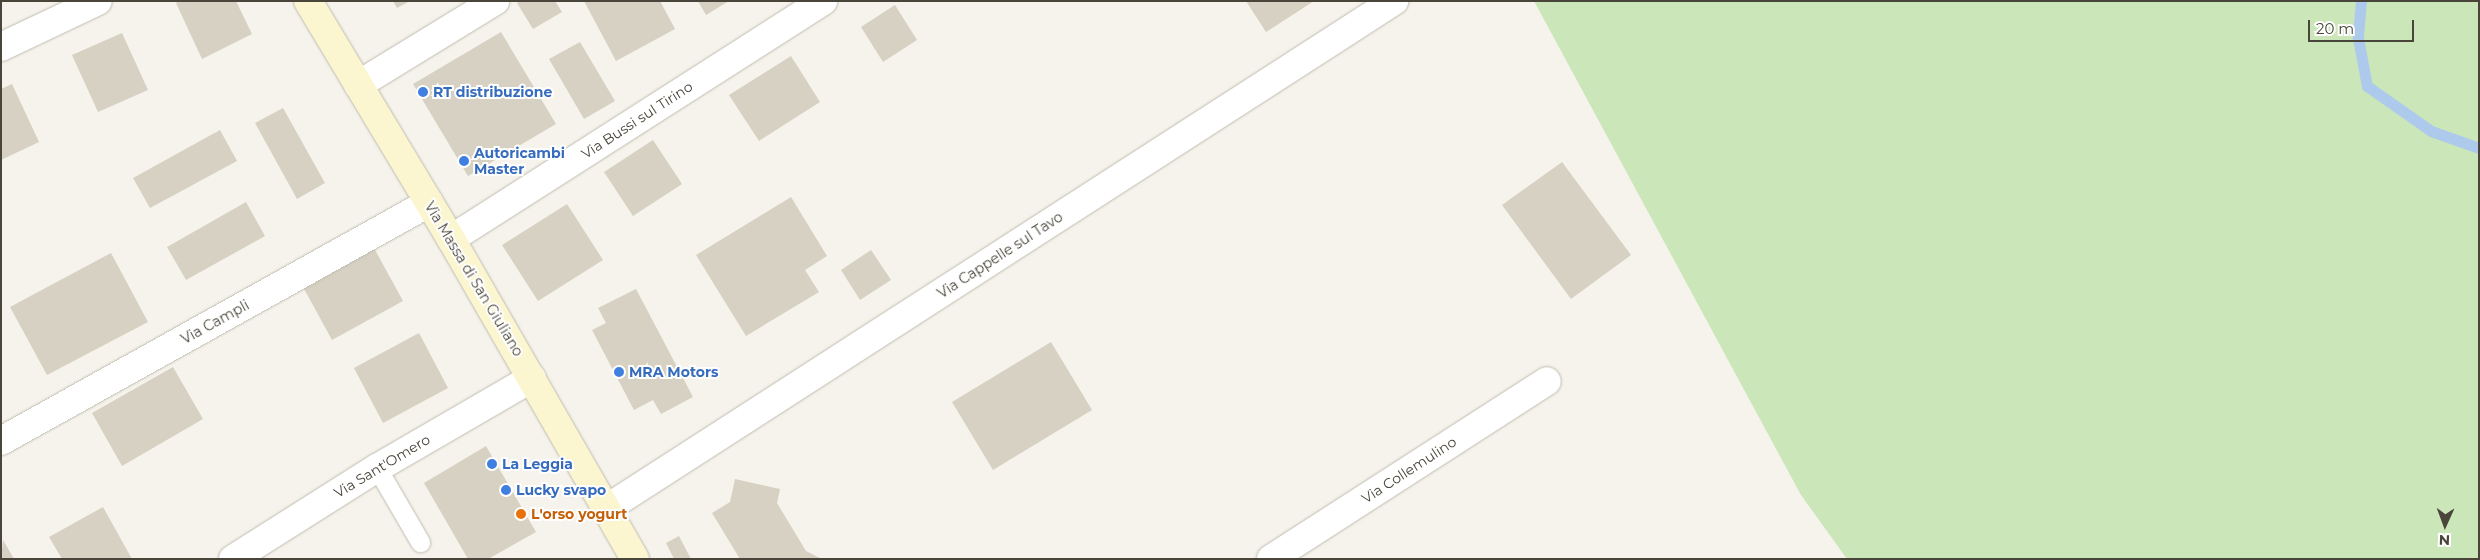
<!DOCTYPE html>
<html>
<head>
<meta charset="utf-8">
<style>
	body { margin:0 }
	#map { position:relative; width:2480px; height:560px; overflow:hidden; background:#f5f3ec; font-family:Montserrat,sans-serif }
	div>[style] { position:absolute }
	.green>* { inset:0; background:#cbe6b8 }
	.stream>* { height:11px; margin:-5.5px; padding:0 5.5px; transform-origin:5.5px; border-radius:5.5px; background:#adcaec }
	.building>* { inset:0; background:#d6d1c2 }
	.roads { filter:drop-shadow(0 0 1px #c0bcaf) drop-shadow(0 0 1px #c0bcaf) }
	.lane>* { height:19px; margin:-9.5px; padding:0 9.5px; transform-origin:9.5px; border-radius:9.5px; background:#fff }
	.street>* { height:28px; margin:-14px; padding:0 14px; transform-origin:14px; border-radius:14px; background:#fff }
	.secondary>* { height:28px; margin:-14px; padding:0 14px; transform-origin:14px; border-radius:14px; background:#fbf6d0 }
	.dots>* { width:14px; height:14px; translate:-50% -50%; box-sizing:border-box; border:2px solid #fff; border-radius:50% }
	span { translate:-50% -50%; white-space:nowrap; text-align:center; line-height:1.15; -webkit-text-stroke:4px #fff; paint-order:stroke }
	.shop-label { font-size:14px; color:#366cbe; font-weight:700 }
	.left { translate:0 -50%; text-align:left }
	.street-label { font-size:14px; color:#49453a }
	.food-label { font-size:14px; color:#c56008; font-weight:700 }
	.frame { position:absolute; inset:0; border:2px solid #49453a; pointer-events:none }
	.north { position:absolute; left:2420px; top:500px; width:50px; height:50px; -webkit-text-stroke:4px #fff; paint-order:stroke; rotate:182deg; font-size:14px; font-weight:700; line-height:20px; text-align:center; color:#49453a }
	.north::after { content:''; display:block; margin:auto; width:18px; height:22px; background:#49453a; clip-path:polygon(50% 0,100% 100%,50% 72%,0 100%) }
	.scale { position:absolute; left:2308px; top:20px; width:106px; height:22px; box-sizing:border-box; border:2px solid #49453a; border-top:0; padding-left:6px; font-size:15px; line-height:18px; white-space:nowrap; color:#49453a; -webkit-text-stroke:4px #fff; paint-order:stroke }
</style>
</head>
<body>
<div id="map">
	<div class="green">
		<i style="clip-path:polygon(1534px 1px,2479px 1px,2479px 559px,1847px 559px,1801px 495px)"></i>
	</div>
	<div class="stream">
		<i style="left:2361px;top:1px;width:37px;rotate:95deg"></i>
		<i style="left:2358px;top:38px;width:49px;rotate:79.4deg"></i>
		<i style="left:2367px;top:86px;width:78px;rotate:35.1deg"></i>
		<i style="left:2431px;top:131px;width:51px;rotate:19.5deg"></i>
	</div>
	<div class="building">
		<i style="clip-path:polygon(179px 1px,236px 1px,252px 34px,202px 59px,176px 3px)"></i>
		<i style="clip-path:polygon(393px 1px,410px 1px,397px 8px)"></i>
		<i style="clip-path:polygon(520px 1px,555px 1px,562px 12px,533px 29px,517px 3px)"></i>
		<i style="clip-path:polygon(584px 1px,660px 1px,675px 29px,616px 61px)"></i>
		<i style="clip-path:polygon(698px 1px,729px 1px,706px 15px)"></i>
		<i style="clip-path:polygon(1246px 1px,1314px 1px,1266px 32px)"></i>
		<i style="clip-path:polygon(895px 5px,917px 40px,883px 62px,861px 27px)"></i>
		<i style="clip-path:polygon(501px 32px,556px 124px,468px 176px,413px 84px)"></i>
		<i style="clip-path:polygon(122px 33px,148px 90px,98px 112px,72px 55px)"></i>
		<i style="clip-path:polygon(580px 42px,615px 101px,584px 119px,549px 59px)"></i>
		<i style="clip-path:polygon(791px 56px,820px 102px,759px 141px,729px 95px)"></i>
		<i style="clip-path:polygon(12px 84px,39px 142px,1px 160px,1px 89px)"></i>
		<i style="clip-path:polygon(283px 108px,325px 183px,297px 199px,255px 123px)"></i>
		<i style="clip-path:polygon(220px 130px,237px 161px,150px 208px,133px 178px)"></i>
		<i style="clip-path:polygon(653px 140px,682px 184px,633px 216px,604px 172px)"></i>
		<i style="clip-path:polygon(1562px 162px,1631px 255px,1571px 299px,1502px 205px)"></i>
		<i style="clip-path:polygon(791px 197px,827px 256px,805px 270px,819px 292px,746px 336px,696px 255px)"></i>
		<i style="clip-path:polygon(246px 202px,265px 236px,186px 280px,167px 247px)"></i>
		<i style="clip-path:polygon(567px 204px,603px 260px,538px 301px,502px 245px)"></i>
		<i style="clip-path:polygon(374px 248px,403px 301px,332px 340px,303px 287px)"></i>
		<i style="clip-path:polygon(871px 250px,891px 280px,860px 300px,841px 270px)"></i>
		<i style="clip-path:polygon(111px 253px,148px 322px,47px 375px,10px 307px)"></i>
		<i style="clip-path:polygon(636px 289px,693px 397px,661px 414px,653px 400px,634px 410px,592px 330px,606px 323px,598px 308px)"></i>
		<i style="clip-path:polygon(419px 333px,448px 388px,383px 423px,354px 368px)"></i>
		<i style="clip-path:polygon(1051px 342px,1092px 410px,993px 470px,952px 402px)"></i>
		<i style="clip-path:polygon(173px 367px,203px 419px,122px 466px,92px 413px)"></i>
		<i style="clip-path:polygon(486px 446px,536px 532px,488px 559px,468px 559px,424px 483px)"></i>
		<i style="clip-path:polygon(735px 479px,780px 489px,777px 503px,806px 551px,822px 559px,740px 559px,712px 513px,730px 502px)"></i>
		<i style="clip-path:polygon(103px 507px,132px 559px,62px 559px,49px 537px)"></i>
		<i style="clip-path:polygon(679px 536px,691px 559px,674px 559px,666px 543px)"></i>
		<i style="clip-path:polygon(3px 540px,14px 559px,1px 559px)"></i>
	</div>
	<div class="roads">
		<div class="lane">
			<i style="left:377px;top:468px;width:86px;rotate:59.8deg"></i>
		</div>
		<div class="street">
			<i style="left:1px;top:47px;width:107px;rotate:-25.4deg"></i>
			<i style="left:358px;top:85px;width:161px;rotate:-31.5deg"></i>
			<i style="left:451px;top:239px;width:442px;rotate:-32.6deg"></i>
			<i style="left:1px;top:441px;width:490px;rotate:-29.1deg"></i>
			<i style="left:606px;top:509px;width:938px;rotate:-32.81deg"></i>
			<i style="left:233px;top:559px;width:170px;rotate:-32.3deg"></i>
			<i style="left:377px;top:468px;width:179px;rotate:-30.1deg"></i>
			<i style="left:1271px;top:559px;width:328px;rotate:-32.8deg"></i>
		</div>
		<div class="secondary">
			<i style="left:308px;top:1px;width:278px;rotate:59deg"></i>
			<i style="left:451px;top:239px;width:369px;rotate:60.1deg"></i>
		</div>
	</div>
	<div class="dots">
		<i style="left:423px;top:92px;background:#3f7fe0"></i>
		<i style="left:464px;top:161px;background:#3f7fe0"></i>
		<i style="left:619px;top:372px;background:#3f7fe0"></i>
		<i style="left:492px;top:464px;background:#3f7fe0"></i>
		<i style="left:506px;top:490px;background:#3f7fe0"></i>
		<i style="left:521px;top:514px;background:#e8710a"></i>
	</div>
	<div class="shop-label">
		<span class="left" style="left:433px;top:92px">RT distribuzione</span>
		<span class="left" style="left:474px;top:161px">Autoricambi<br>Master</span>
		<span class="left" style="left:629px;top:372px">MRA Motors</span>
		<span class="left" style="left:502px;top:464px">La Leggia</span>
		<span class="left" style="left:516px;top:490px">Lucky svapo</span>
	</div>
	<div class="street-label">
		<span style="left:637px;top:120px;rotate:-33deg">Via Bussi sul Tirino</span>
		<span style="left:1000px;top:255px;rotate:-33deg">Via Cappelle sul Tavo</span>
		<span style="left:474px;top:279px;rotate:59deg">Via Massa di San Giuliano</span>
		<span style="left:215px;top:322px;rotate:-29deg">Via Campli</span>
		<span style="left:382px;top:466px;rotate:-31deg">Via Sant'Omero</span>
		<span style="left:1409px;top:470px;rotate:-33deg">Via Collemulino</span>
	</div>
	<div class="food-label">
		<span class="left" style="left:531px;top:514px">L'orso yogurt</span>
	</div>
	<div class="frame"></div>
	<div class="north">N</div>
	<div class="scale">20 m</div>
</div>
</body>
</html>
